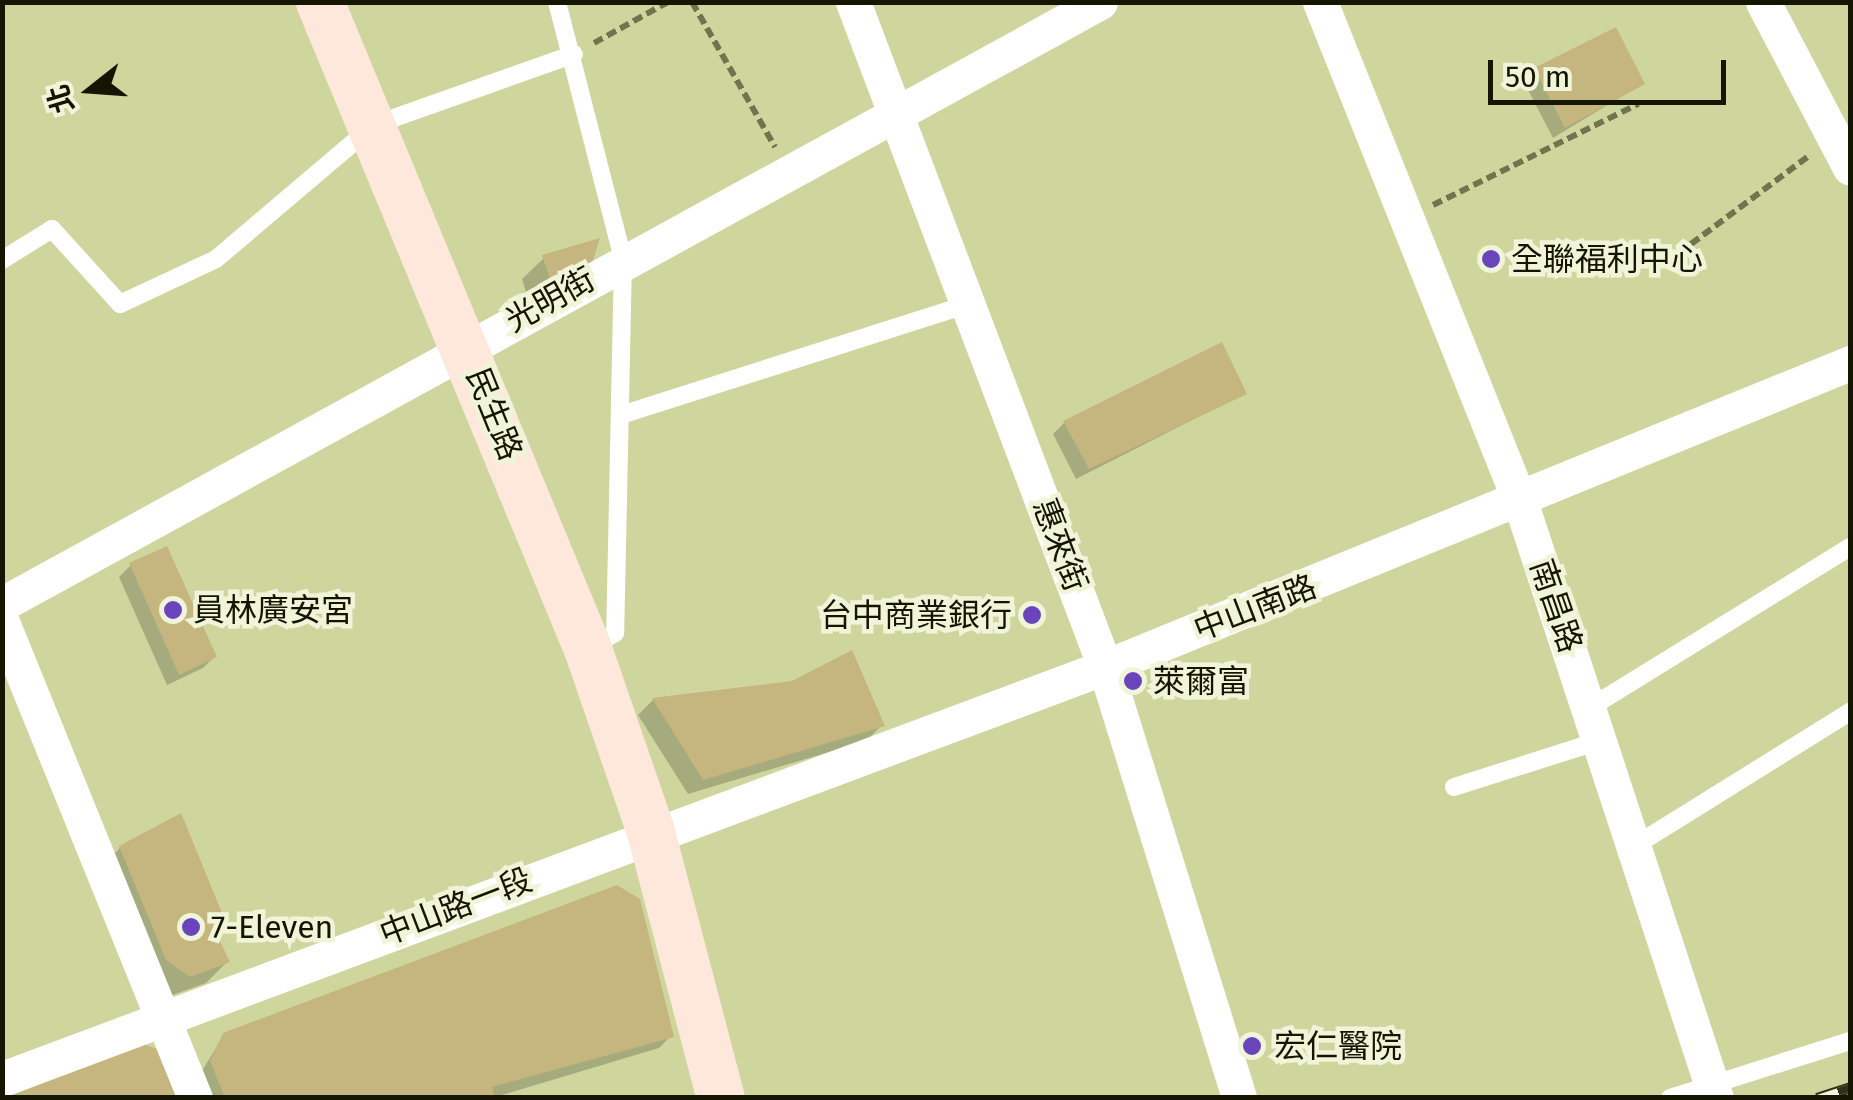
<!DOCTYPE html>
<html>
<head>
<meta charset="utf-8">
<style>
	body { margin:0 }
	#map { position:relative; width:1853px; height:1100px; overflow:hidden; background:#cfd69d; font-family:"Fira Sans","Noto Sans TC",sans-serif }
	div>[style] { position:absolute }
	.shadow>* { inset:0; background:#0003 }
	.building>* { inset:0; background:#c5b57e }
	.path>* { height:6px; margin-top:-3px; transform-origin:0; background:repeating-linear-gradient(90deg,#71754e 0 10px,transparent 0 15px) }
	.lane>* { height:18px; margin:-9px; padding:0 9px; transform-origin:9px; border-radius:9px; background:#fff }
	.street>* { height:35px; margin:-17.5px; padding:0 17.5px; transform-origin:17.5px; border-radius:17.5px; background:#fff }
	.secondary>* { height:48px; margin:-24px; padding:0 24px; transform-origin:24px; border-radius:24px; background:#fde8db }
	.rail>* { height:11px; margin-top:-5.5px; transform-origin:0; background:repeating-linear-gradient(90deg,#f0f4d8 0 22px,#2f3017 0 44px); box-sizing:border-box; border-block:2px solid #2f3017 }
	.dots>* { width:28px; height:28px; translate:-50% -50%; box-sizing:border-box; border:5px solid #f0f4d8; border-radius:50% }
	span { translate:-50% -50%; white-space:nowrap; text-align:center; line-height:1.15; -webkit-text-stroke:9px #f0f4d8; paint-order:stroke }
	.poi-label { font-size:32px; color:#151602 }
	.left { translate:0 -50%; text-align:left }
	.right { translate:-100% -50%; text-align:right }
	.street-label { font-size:32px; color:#151602 }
	.frame { position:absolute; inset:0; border:5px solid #151602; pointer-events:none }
	.north { position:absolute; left:40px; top:40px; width:100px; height:100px; -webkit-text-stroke:8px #f0f4d8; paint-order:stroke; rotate:253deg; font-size:28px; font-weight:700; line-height:40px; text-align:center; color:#151602 }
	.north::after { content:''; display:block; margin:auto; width:35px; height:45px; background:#151602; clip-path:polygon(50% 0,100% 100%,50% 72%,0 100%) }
	.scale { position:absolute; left:1488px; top:60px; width:238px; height:45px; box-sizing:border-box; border:5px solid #151602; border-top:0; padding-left:12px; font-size:30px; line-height:35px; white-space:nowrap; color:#151602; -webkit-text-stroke:8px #f0f4d8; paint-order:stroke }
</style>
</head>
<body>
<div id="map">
	<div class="shadow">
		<i style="clip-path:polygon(1535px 70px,1642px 84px,1553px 138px,1524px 82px)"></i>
		<i style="clip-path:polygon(544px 258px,588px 269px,529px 302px,522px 279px)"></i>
		<i style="clip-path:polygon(1243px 394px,1076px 479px,1053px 434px,1064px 423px)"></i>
		<i style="clip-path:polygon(131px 565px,214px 657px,203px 668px,167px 685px,119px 577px)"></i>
		<i style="clip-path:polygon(793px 683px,882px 725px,866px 741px,688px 794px,638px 715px,653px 700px)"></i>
		<i style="clip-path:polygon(120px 848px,226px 930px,216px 940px,227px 962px,206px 983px,167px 997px,99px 870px)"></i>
		<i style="clip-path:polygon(224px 1035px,671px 1036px,659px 1048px,492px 1098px,209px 1098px,200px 1074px)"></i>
	</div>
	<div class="building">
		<i style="clip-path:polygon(1616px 27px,1645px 84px,1565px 128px,1534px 68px)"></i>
		<i style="clip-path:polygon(600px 238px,590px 270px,551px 282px,542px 255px)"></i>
		<i style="clip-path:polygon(1222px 342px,1247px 394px,1089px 469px,1063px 421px)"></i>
		<i style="clip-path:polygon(167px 546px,217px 657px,179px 675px,129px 563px)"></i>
		<i style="clip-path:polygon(852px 650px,885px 726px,703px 780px,652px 698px,792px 681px)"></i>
		<i style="clip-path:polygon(181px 813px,229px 930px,216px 933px,230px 962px,190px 977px,166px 960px,119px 846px)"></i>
		<i style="clip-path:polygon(617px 885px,640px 899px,674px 1037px,492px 1087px,495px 1098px,225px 1098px,210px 1061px,223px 1033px)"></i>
		<i style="clip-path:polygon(143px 1044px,171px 1054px,186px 1098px,5px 1098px)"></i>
	</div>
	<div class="path">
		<i style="left:692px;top:2px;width:167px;rotate:60.2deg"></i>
		<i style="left:594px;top:43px;width:85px;rotate:-29deg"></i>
		<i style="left:1433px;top:205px;width:229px;rotate:-26.2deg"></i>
		<i style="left:1679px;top:253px;width:164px;rotate:-36.8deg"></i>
	</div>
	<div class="lane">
		<i style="left:557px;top:2px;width:265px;rotate:75.6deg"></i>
		<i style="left:623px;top:259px;width:374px;rotate:91.2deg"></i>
		<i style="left:615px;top:633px;width:30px;rotate:150deg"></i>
		<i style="left:2px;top:260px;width:59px;rotate:-31.8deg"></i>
		<i style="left:52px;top:229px;width:101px;rotate:47.8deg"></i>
		<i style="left:120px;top:304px;width:106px;rotate:-25.1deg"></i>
		<i style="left:216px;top:259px;width:207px;rotate:-40.3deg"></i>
		<i style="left:374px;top:125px;width:212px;rotate:-19.5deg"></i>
		<i style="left:621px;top:415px;width:365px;rotate:-17.7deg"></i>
		<i style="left:1591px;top:707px;width:304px;rotate:-31.7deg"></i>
		<i style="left:1454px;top:787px;width:155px;rotate:-17.6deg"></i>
		<i style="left:1636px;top:845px;width:252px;rotate:-31.9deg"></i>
		<i style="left:1670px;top:1098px;width:189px;rotate:-17.6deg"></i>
	</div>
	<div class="street">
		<i style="left:853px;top:2px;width:711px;rotate:69.25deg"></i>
		<i style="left:1105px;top:667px;width:451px;rotate:72.7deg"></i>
		<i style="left:1320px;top:2px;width:541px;rotate:68.18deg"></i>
		<i style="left:1521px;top:504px;width:625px;rotate:71.83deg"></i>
		<i style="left:1763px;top:2px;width:187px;rotate:62.3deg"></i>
		<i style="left:2px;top:604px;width:1252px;rotate:-28.73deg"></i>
		<i style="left:2px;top:622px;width:514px;rotate:67.93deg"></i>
		<i style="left:2px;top:1079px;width:1177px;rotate:-20.48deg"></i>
		<i style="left:1105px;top:667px;width:805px;rotate:-22.2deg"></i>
	</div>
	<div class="secondary">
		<i style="left:320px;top:2px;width:700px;rotate:67.5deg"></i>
		<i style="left:588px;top:649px;width:194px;rotate:71deg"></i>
		<i style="left:651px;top:832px;width:275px;rotate:75.3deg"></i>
	</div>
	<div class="rail">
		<i style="left:1817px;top:1098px;width:35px;rotate:-18deg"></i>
	</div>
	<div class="dots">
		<i style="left:1491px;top:259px;background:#6a44bc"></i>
		<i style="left:173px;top:610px;background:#6a44bc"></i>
		<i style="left:1032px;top:615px;background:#6a44bc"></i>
		<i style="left:1133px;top:681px;background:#6a44bc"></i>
		<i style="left:191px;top:927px;background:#6a44bc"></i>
		<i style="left:1252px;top:1046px;background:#6a44bc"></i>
	</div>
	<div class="poi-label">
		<span class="left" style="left:1511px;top:259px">全聯福利中心</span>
		<span class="left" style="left:193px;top:610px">員林廣安宮</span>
		<span class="right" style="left:1012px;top:615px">台中商業銀行</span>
		<span class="left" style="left:1153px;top:681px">萊爾富</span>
		<span class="left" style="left:211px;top:927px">7-Eleven</span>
		<span class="left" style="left:1274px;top:1046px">宏仁醫院</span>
	</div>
	<div class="street-label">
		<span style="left:550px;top:300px;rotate:-29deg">光明街</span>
		<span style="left:494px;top:414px;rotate:68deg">民生路</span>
		<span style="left:1060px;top:545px;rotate:69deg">惠來街</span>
		<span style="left:1556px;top:606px;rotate:71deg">南昌路</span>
		<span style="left:1255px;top:608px;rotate:-21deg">中山南路</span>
		<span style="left:456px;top:907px;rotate:-21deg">中山路一段</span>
	</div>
	<div class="frame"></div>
	<div class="north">北</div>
	<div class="scale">50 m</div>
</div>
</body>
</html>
